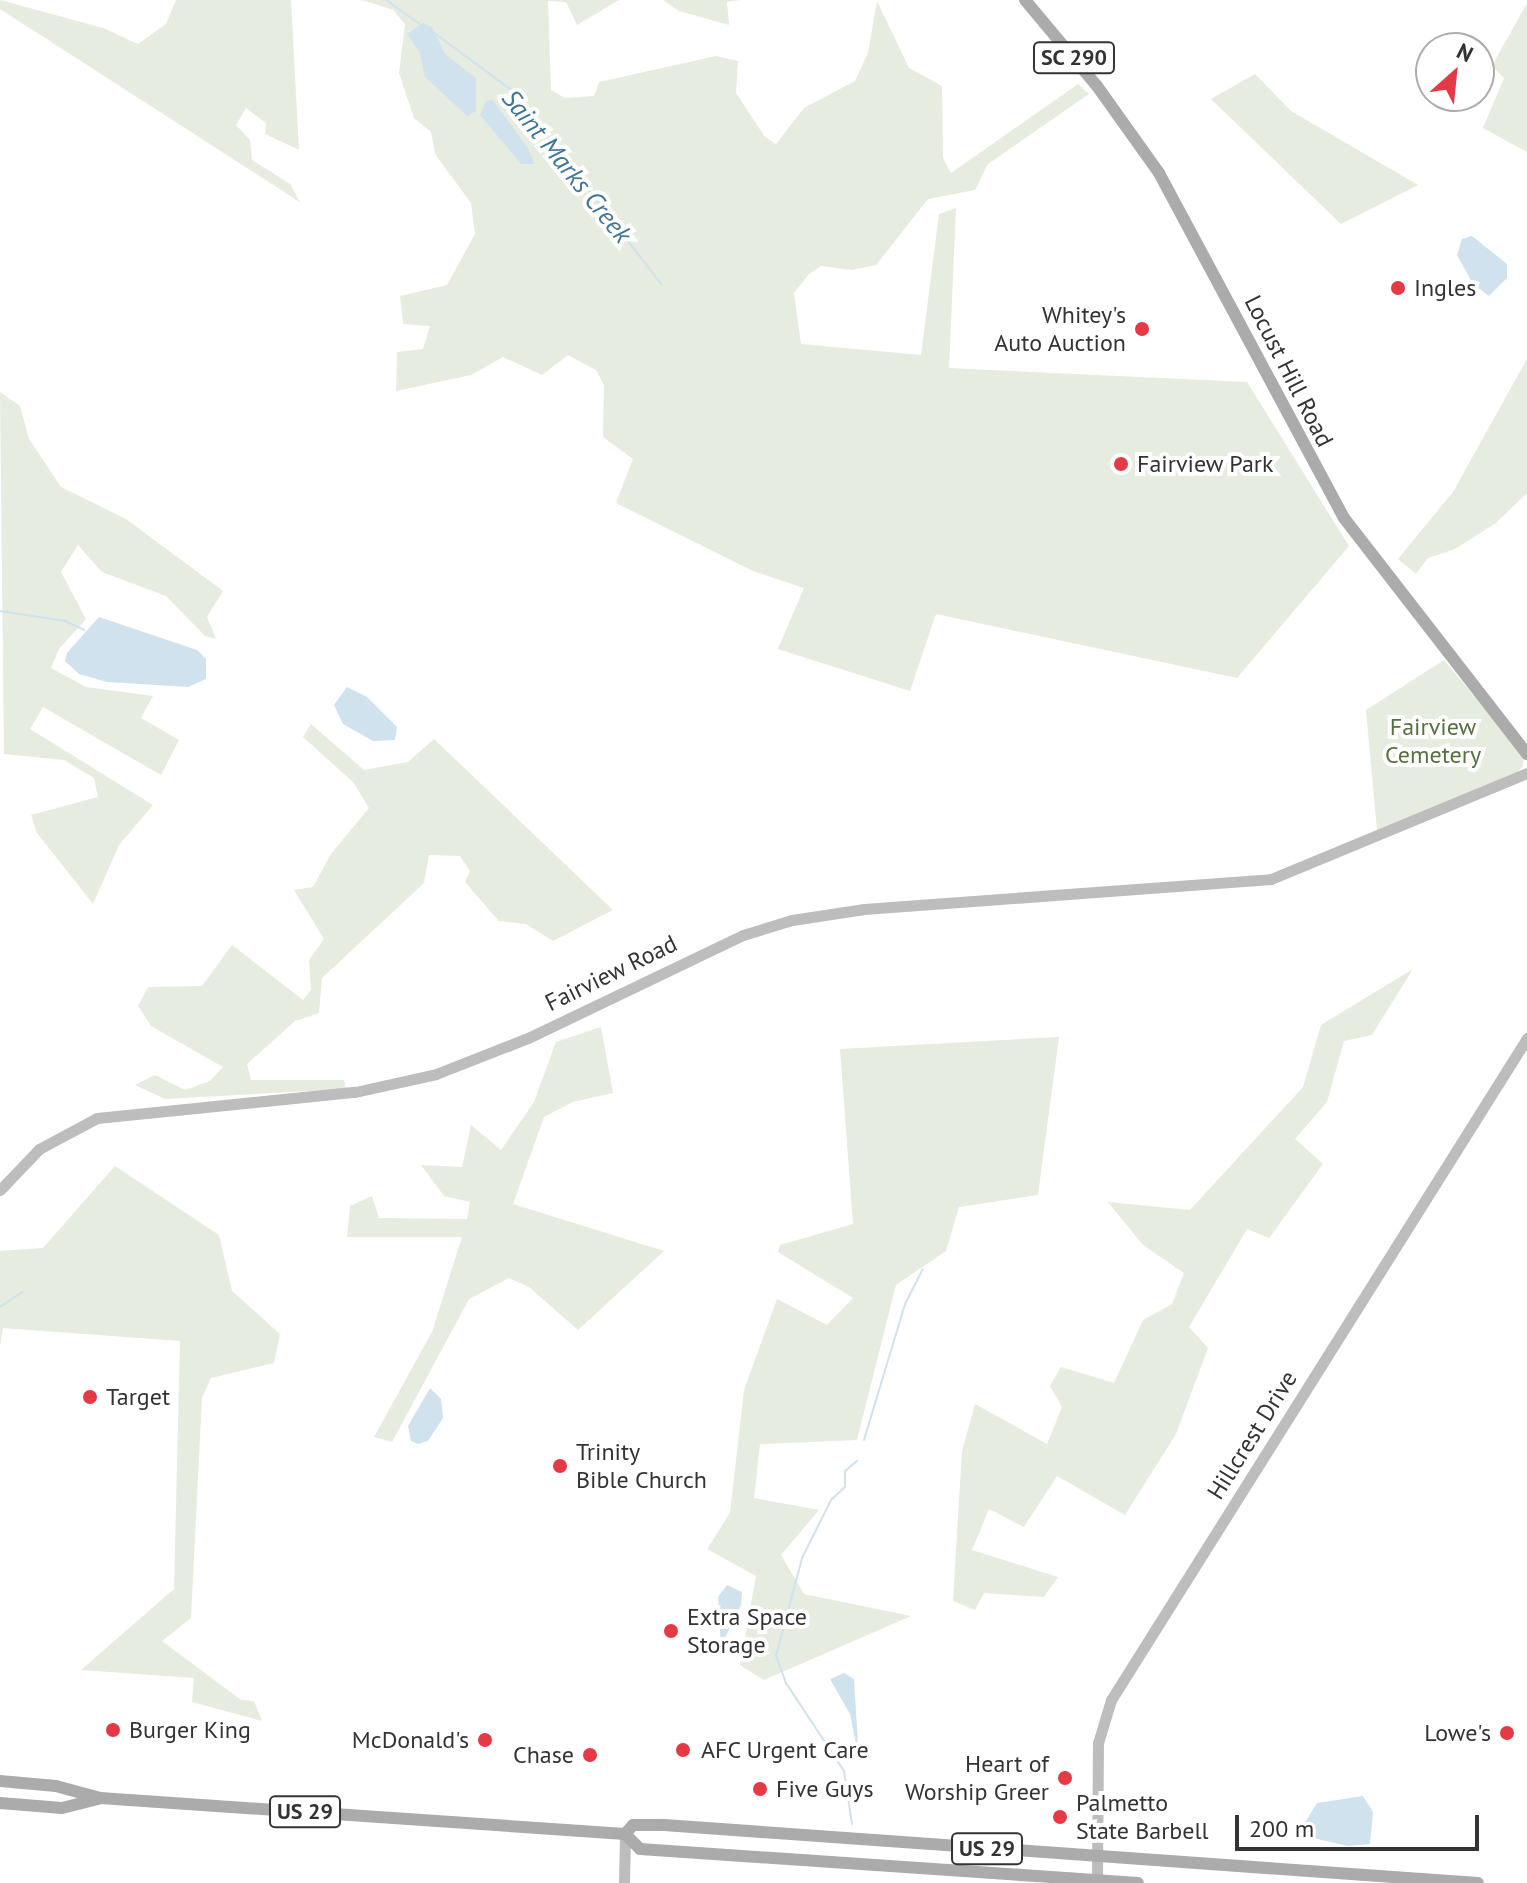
<!DOCTYPE html>
<html>
<head>
<meta charset="utf-8">
<style>
	body { margin:0 }
	#map { position:relative; width:1527px; height:1883px; overflow:hidden; background:#fff; font-family:"PT Sans",sans-serif }
	div>[style] { position:absolute }
	.green>* { inset:0; background:#e6ecdf }
	.water>* { inset:0; background:#cfe2ee }
	.stream>* { height:2px; margin:-1px; padding:0 1px; transform-origin:1px; border-radius:1px; background:#cfe2ee }
	.secondary>* { height:11px; margin:-5.5px; padding:0 5.5px; transform-origin:5.5px; border-radius:5.5px; background:#bdbdbd }
	.primary>* { height:12px; margin:-6px; padding:0 6px; transform-origin:6px; border-radius:6px; background:#ababab }
	.dots>* { width:22px; height:22px; translate:-50% -50%; box-sizing:border-box; border:4px solid #fff; border-radius:50% }
	span { translate:-50% -50%; white-space:nowrap; text-align:center; line-height:1.15; -webkit-text-stroke:8px #fff; paint-order:stroke }
	.shield-label span { padding:2px 6px; background:#fff; border:2px solid; border-radius:6px; -webkit-text-stroke-width:0 }
	.shield-label { font-size:22px; color:#333; font-weight:700 }
	.poi-label { font-size:24px; color:#333 }
	.left { translate:0 -50%; text-align:left }
	.right { translate:-100% -50%; text-align:right }
	.street-label { font-size:24px; color:#333 }
	.park-label { font-size:24px; color:#56703f }
	.water-label { font-size:26px; color:#3f7597; font-style:italic }
	.north { position:absolute; left:1415px; top:32px; width:80px; height:80px; box-sizing:border-box; background:#fff; border:2px solid #adadad; border-radius:50%; rotate:27deg; font-size:22px; font-weight:700; line-height:32px; text-align:center; color:#333 }
	.north::after { content:''; display:block; margin:auto; width:28px; height:36px; background:#e63946; clip-path:polygon(50% 0,100% 100%,50% 72%,0 100%) }
	.scale { position:absolute; left:1235px; top:1815px; width:244px; height:36px; box-sizing:border-box; border:4px solid #333; border-top:0; padding-left:10px; font-size:24px; line-height:28px; white-space:nowrap; color:#333; -webkit-text-stroke:6px #fff; paint-order:stroke }
</style>
</head>
<body>
<div id="map">
	<div class="green">
		<i style="clip-path:polygon(0 0,103px 28px,138px 44px,166px 24px,176px 0,291px 0,299px 150px,265px 134px,266px 123px,246px 108px,236px 125px,250px 140px,252px 160px,290px 184px,300px 202px,0 9px)"></i>
		<i style="clip-path:polygon(362px 0,619px 0,577px 25px,566px 2px,548px 1px,551px 90px,565px 98px,594px 96px,599px 82px,716px 56px,738px 61px,736px 93px,765px 137px,776px 144px,804px 108px,855px 81px,868px 53px,877px 1px,909px 68px,942px 86px,943px 158px,951px 173px,1078px 84px,1089px 94px,988px 164px,975px 190px,928px 199px,876px 265px,852px 270px,821px 266px,809px 274px,794px 293px,801px 344px,921px 355px,939px 214px,956px 208px,949px 368px,1247px 382px,1349px 546px,1237px 678px,936px 614px,910px 691px,778px 649px,804px 588px,753px 571px,616px 503px,633px 459px,603px 437px,604px 385px,596px 370px,568px 355px,542px 375px,503px 357px,471px 375px,396px 391px,397px 352px,423px 349px,430px 326px,403px 324px,400px 296px,447px 285px,475px 234px,471px 203px,435px 154px,431px 132px,414px 118px,399px 73px,405px 24px,393px 10px)"></i>
		<i style="clip-path:polygon(663px 0,740px 0,727px 2px,729px 25px,679px 11px)"></i>
		<i style="clip-path:polygon(1527px 3px,1527px 152px,1483px 128px,1504px 78px,1492px 66px)"></i>
		<i style="clip-path:polygon(1255px 74px,1291px 111px,1418px 185px,1341px 224px,1211px 99px)"></i>
		<i style="clip-path:polygon(1527px 359px,1527px 493px,1496px 523px,1455px 549px,1428px 558px,1416px 574px,1398px 559px,1453px 492px)"></i>
		<i style="clip-path:polygon(0 392px,20px 406px,29px 439px,61px 487px,126px 519px,223px 591px,207px 617px,216px 639px,205px 636px,166px 596px,102px 572px,78px 545px,61px 572px,86px 619px,59px 649px,51px 668px,86px 687px,153px 696px,141px 718px,179px 740px,161px 775px,43px 707px,30px 729px,153px 805px,119px 845px,93px 904px,37px 833px,31px 815px,98px 797px,94px 778px,64px 760px,4px 754px)"></i>
		<i style="clip-path:polygon(1444px 660px,1524px 756px,1523px 766px,1516px 774px,1377px 830px,1366px 710px)"></i>
		<i style="clip-path:polygon(311px 724px,364px 770px,408px 762px,434px 739px,613px 910px,553px 941px,526px 924px,499px 921px,465px 882px,470px 871px,460px 856px,429px 855px,424px 883px,322px 978px,319px 1013px,295px 1021px,247px 1064px,251px 1080px,344px 1080px,346px 1089px,165px 1099px,135px 1085px,155px 1075px,185px 1090px,210px 1081px,223px 1067px,151px 1026px,138px 1006px,148px 987px,202px 986px,232px 945px,303px 1000px,311px 990px,309px 960px,324px 939px,294px 890px,313px 887px,331px 854px,369px 808px,353px 782px,303px 737px)"></i>
		<i style="clip-path:polygon(1413px 969px,1372px 1035px,1344px 1041px,1327px 1102px,1295px 1139px,1323px 1164px,1269px 1238px,1247px 1229px,1189px 1327px,1208px 1348px,1176px 1434px,1125px 1515px,1057px 1476px,1024px 1527px,989px 1509px,972px 1550px,1058px 1577px,1044px 1597px,984px 1593px,975px 1610px,953px 1601px,962px 1451px,975px 1404px,1047px 1444px,1062px 1407px,1050px 1386px,1061px 1367px,1114px 1383px,1143px 1320px,1172px 1304px,1184px 1273px,1143px 1245px,1108px 1202px,1190px 1210px,1303px 1087px,1321px 1025px)"></i>
		<i style="clip-path:polygon(601px 1027px,613px 1093px,573px 1102px,544px 1117px,513px 1204px,664px 1251px,578px 1330px,529px 1287px,509px 1278px,469px 1299px,392px 1442px,374px 1437px,432px 1332px,462px 1237px,347px 1237px,350px 1206px,372px 1196px,379px 1218px,467px 1219px,470px 1202px,444px 1196px,421px 1165px,462px 1167px,471px 1125px,501px 1150px,534px 1102px,556px 1042px)"></i>
		<i style="clip-path:polygon(1059px 1037px,1038px 1195px,959px 1207px,946px 1251px,896px 1285px,857px 1440px,760px 1444px,754px 1498px,819px 1510px,781px 1555px,804px 1594px,911px 1616px,764px 1680px,740px 1665px,756px 1576px,707px 1549px,730px 1513px,744px 1390px,777px 1299px,827px 1325px,853px 1298px,778px 1252px,780px 1245px,853px 1224px,840px 1049px)"></i>
		<i style="clip-path:polygon(115px 1166px,219px 1235px,232px 1291px,280px 1334px,274px 1363px,211px 1378px,202px 1398px,191px 1618px,162px 1641px,241px 1700px,254px 1701px,262px 1721px,192px 1702px,194px 1678px,81px 1670px,174px 1589px,180px 1341px,3px 1328px,0 1346px,0 1251px,43px 1248px)"></i>
	</div>
	<div class="water">
		<i style="clip-path:polygon(423px 23px,432px 27px,445px 54px,476px 78px,476px 111px,467px 116px,425px 77px,420px 53px,407px 34px)"></i>
		<i style="clip-path:polygon(493px 100px,527px 147px,535px 164px,521px 164px,480px 115px,486px 101px)"></i>
		<i style="clip-path:polygon(1472px 236px,1507px 264px,1507px 278px,1489px 296px,1473px 284px,1457px 255px,1462px 239px)"></i>
		<i style="clip-path:polygon(99px 617px,197px 650px,206px 659px,206px 679px,188px 687px,107px 682px,79px 674px,65px 661px,67px 653px)"></i>
		<i style="clip-path:polygon(347px 687px,367px 697px,397px 727px,395px 740px,373px 741px,343px 724px,334px 705px)"></i>
		<i style="clip-path:polygon(430px 1388px,441px 1399px,443px 1418px,428px 1441px,418px 1444px,411px 1441px,408px 1426px)"></i>
		<i style="clip-path:polygon(727px 1585px,742px 1592px,741px 1605px,721px 1646px,718px 1597px)"></i>
		<i style="clip-path:polygon(844px 1673px,854px 1679px,859px 1760px,850px 1714px,830px 1679px)"></i>
		<i style="clip-path:polygon(1363px 1796px,1373px 1812px,1370px 1844px,1348px 1846px,1304px 1836px,1303px 1826px,1317px 1803px)"></i>
	</div>
	<div class="stream">
		<i style="left:386px;top:0;width:43px;rotate:35.5deg"></i>
		<i style="left:433px;top:32px;width:96px;rotate:36.5deg"></i>
		<i style="left:510px;top:89px;width:247px;rotate:52.2deg"></i>
		<i style="left:0;top:611px;width:66px;rotate:8.7deg"></i>
		<i style="left:65px;top:621px;width:21px;rotate:25deg"></i>
		<i style="left:0;top:1307px;width:27px;rotate:-34deg"></i>
		<i style="left:864px;top:1440px;width:142px;rotate:-73.2deg"></i>
		<i style="left:905px;top:1304px;width:39px;rotate:-63deg"></i>
		<i style="left:852px;top:1824px;width:54px;rotate:-98.6deg"></i>
		<i style="left:844px;top:1771px;width:105px;rotate:-123.4deg"></i>
		<i style="left:786px;top:1683px;width:29px;rotate:-110deg"></i>
		<i style="left:776px;top:1656px;width:101px;rotate:-75.1deg"></i>
		<i style="left:802px;top:1558px;width:65px;rotate:-63.4deg"></i>
		<i style="left:831px;top:1500px;width:19px;rotate:-43deg"></i>
		<i style="left:845px;top:1487px;width:16px;rotate:-90deg"></i>
		<i style="left:845px;top:1471px;width:16px;rotate:-40deg"></i>
	</div>
	<div class="secondary">
		<i style="left:0;top:1190px;width:57px;rotate:-46.4deg"></i>
		<i style="left:39px;top:1149px;width:66px;rotate:-28.1deg"></i>
		<i style="left:97px;top:1118px;width:259px;rotate:-5.8deg"></i>
		<i style="left:355px;top:1092px;width:83px;rotate:-12.5deg"></i>
		<i style="left:436px;top:1074px;width:99px;rotate:-21.4deg"></i>
		<i style="left:528px;top:1038px;width:238px;rotate:-25.6deg"></i>
		<i style="left:743px;top:935px;width:51px;rotate:-17deg"></i>
		<i style="left:792px;top:920px;width:73px;rotate:-8.7deg"></i>
		<i style="left:864px;top:909px;width:408px;rotate:-4.2deg"></i>
		<i style="left:1271px;top:879px;width:277px;rotate:-22.5deg"></i>
		<i style="left:1097px;top:1880px;width:137px;rotate:-89.6deg"></i>
		<i style="left:1098px;top:1743px;width:45px;rotate:-73.2deg"></i>
		<i style="left:1111px;top:1700px;width:782px;rotate:-57.85deg"></i>
		<i style="left:624px;top:1883px;width:49px;rotate:-88.8deg"></i>
	</div>
	<div class="primary">
		<i style="left:1025px;top:0;width:112px;rotate:50.1deg"></i>
		<i style="left:1097px;top:86px;width:107px;rotate:54.5deg"></i>
		<i style="left:1159px;top:173px;width:391px;rotate:61.8deg"></i>
		<i style="left:1344px;top:518px;width:299px;rotate:52.2deg"></i>
		<i style="left:0;top:1781px;width:56px;rotate:5.1deg"></i>
		<i style="left:56px;top:1786px;width:46px;rotate:15.3deg"></i>
		<i style="left:100px;top:1798px;width:526px;rotate:3.92deg"></i>
		<i style="left:0;top:1803px;width:62px;rotate:4.6deg"></i>
		<i style="left:62px;top:1808px;width:36px;rotate:-14deg"></i>
		<i style="left:625px;top:1834px;width:12px;rotate:-48deg"></i>
		<i style="left:633px;top:1825px;width:31px"></i>
		<i style="left:664px;top:1825px;width:816px;rotate:4.08deg"></i>
		<i style="left:625px;top:1834px;width:21px;rotate:45deg"></i>
		<i style="left:640px;top:1849px;width:499px;rotate:3.9deg"></i>
	</div>
	<div class="dots">
		<i style="left:1398px;top:288px;background:#e63946"></i>
		<i style="left:1142px;top:329px;background:#e63946"></i>
		<i style="left:1121px;top:464px;background:#e63946"></i>
		<i style="left:90px;top:1397px;background:#e63946"></i>
		<i style="left:560px;top:1466px;background:#e63946"></i>
		<i style="left:671px;top:1631px;background:#e63946"></i>
		<i style="left:113px;top:1730px;background:#e63946"></i>
		<i style="left:1507px;top:1733px;background:#e63946"></i>
		<i style="left:485px;top:1740px;background:#e63946"></i>
		<i style="left:683px;top:1750px;background:#e63946"></i>
		<i style="left:590px;top:1755px;background:#e63946"></i>
		<i style="left:1065px;top:1778px;background:#e63946"></i>
		<i style="left:760px;top:1789px;background:#e63946"></i>
		<i style="left:1060px;top:1817px;background:#e63946"></i>
	</div>
	<div class="shield-label">
		<span style="left:1074px;top:58px">SC 290</span>
		<span style="left:305px;top:1812px">US 29</span>
		<span style="left:987px;top:1849px">US 29</span>
	</div>
	<div class="poi-label">
		<span class="left" style="left:1414px;top:288px">Ingles</span>
		<span class="right" style="left:1126px;top:329px">Whitey's<br>Auto Auction</span>
		<span class="left" style="left:1137px;top:464px">Fairview Park</span>
		<span class="left" style="left:106px;top:1397px">Target</span>
		<span class="left" style="left:576px;top:1466px">Trinity<br>Bible Church</span>
		<span class="left" style="left:687px;top:1631px">Extra Space<br>Storage</span>
		<span class="left" style="left:129px;top:1730px">Burger King</span>
		<span class="right" style="left:1491px;top:1733px">Lowe's</span>
		<span class="right" style="left:469px;top:1740px">McDonald's</span>
		<span class="left" style="left:701px;top:1750px">AFC Urgent Care</span>
		<span class="right" style="left:574px;top:1755px">Chase</span>
		<span class="right" style="left:1049px;top:1778px">Heart of<br>Worship Greer</span>
		<span class="left" style="left:776px;top:1789px">Five Guys</span>
		<span class="left" style="left:1076px;top:1817px">Palmetto<br>State Barbell</span>
	</div>
	<div class="street-label">
		<span style="left:1289px;top:371px;rotate:63deg">Locust Hill Road</span>
		<span style="left:611px;top:973px;rotate:-26deg">Fairview Road</span>
		<span style="left:1252px;top:1435px;rotate:-58deg">Hillcrest Drive</span>
	</div>
	<div class="park-label">
		<span style="left:1433px;top:741px">Fairview<br>Cemetery</span>
	</div>
	<div class="water-label">
		<span style="left:567px;top:166px;rotate:51deg">Saint Marks Creek</span>
	</div>
	<div class="north">N</div>
	<div class="scale">200 m</div>
</div>
</body>
</html>
